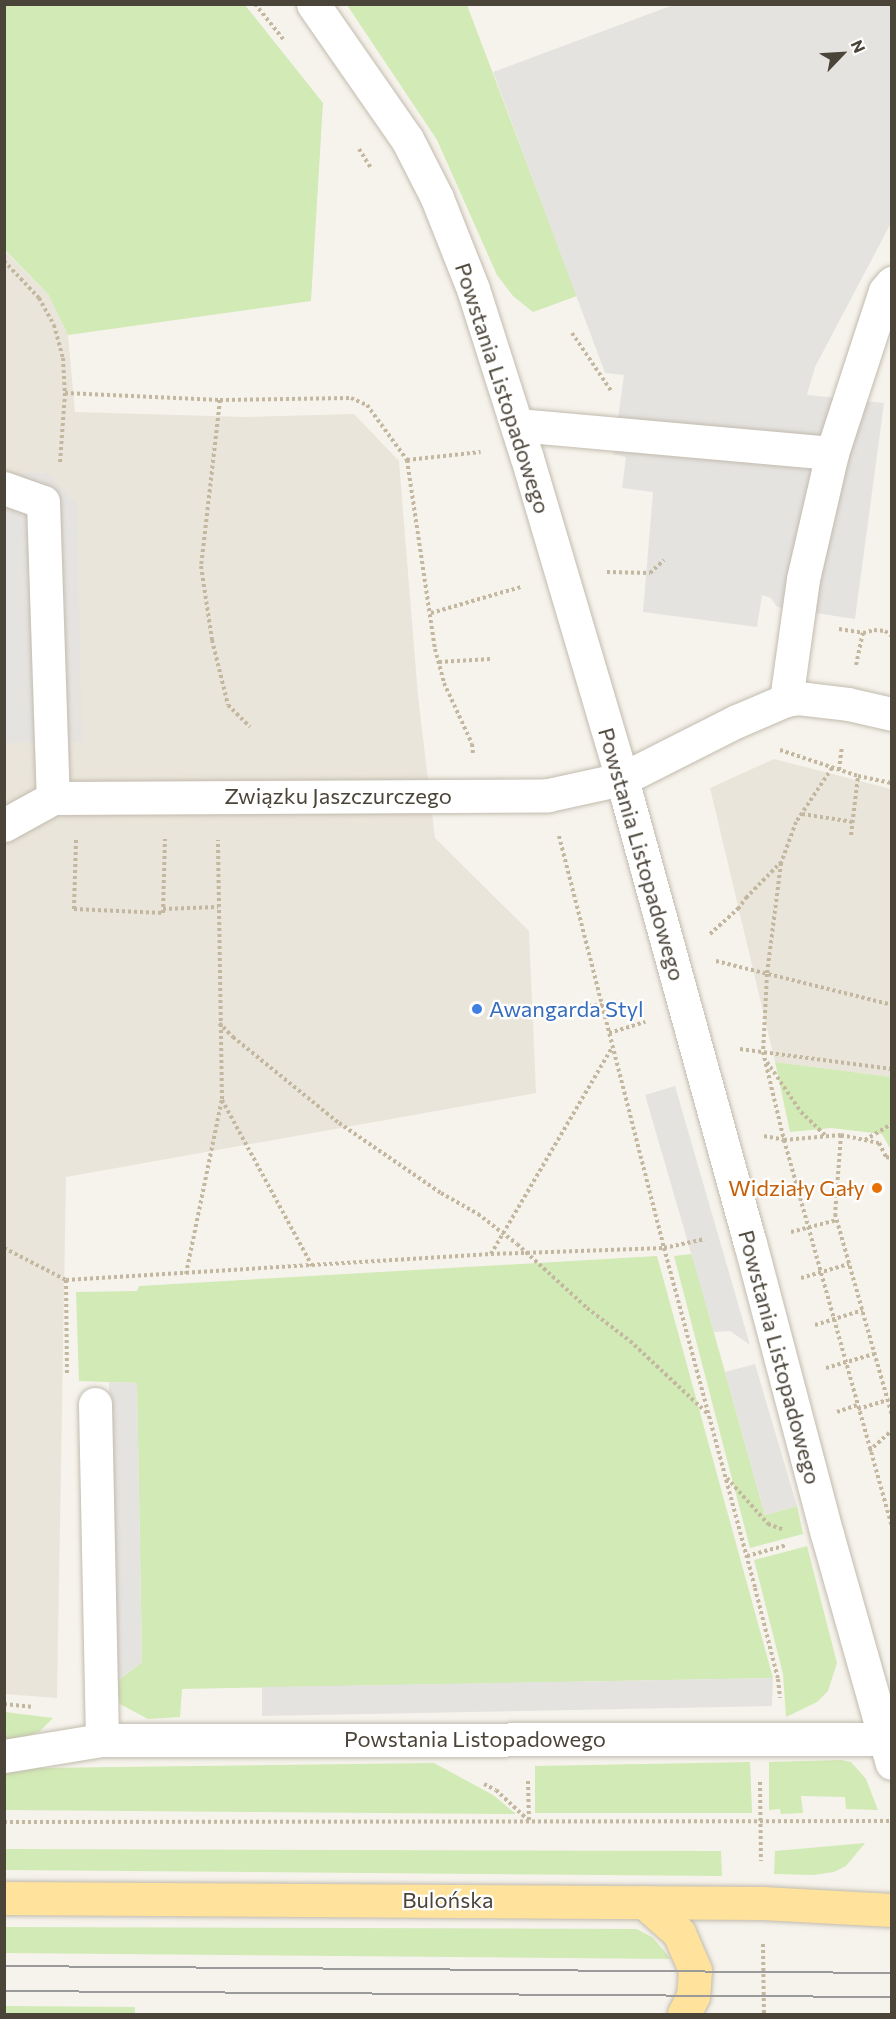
<!DOCTYPE html>
<html>
<head>
<meta charset="utf-8">
<style>
	body { margin:0 }
	#map { position:relative; width:896px; height:2019px; overflow:hidden; background:#f6f3ec; font-family:Commissioner,sans-serif }
	div>[style] { position:absolute }
	.residential>* { inset:0; background:#eae5da }
	.green>* { inset:0; background:#d2eab5 }
	.parking>* { inset:0; background:#e5e3e0 }
	.path>* { height:4px; margin-top:-2px; transform-origin:0; background:repeating-linear-gradient(90deg,#c4b79f 0 3px,transparent 0 6px) }
	.roads { filter:drop-shadow(0 0 2px #c2bbae) drop-shadow(0 0 2px #c2bbae) }
	.minor>* { height:33px; margin:-16.5px; padding:0 16.5px; transform-origin:16.5px; border-radius:16.5px; background:#fff }
	.major>* { height:33px; margin:-16.5px; padding:0 16.5px; transform-origin:16.5px; border-radius:16.5px; background:#ffe39c }
	.tram>* { height:1.5px; margin:-0.75px; padding:0 0.75px; transform-origin:0.75px; border-radius:0.75px; background:#9a9a9a }
	.dots>* { width:16px; height:16px; translate:-50% -50%; box-sizing:border-box; border:3px solid #fff; border-radius:50% }
	span { translate:-50% -50%; white-space:nowrap; text-align:center; line-height:1.15; -webkit-text-stroke:4.5px #fff; paint-order:stroke }
	.street-label { font-size:22px; color:#4b4439 }
	.shop-label { font-size:22px; color:#366cbe }
	.left { translate:0 -50%; text-align:left }
	.food-label { font-size:22px; color:#c56008 }
	.right { translate:-100% -50%; text-align:right }
	.frame { position:absolute; inset:0; border:6px solid #4b4439; pointer-events:none }
	.north { position:absolute; left:812px; top:24px; width:60px; height:60px; -webkit-text-stroke:4px #fff; paint-order:stroke; rotate:65deg; font-size:16px; font-weight:700; line-height:24px; text-align:center; color:#4b4439 }
	.north::after { content:''; display:block; margin:auto; width:21px; height:27px; background:#4b4439; clip-path:polygon(50% 0,100% 100%,50% 72%,0 100%) }
</style>
</head>
<body>
<div id="map">
	<div class="residential">
		<i style="clip-path:polygon(4px 250px,48px 294px,68px 335px,75px 412px,246px 417px,354px 414px,399px 461px,418px 696px,435px 838px,529px 931px,536px 1093px,66px 1177px,57px 1698px,4px 1694px)"></i>
		<i style="clip-path:polygon(774px 759px,891px 789px,891px 1077px,775px 1062px,710px 788px)"></i>
	</div>
	<div class="green">
		<i style="clip-path:polygon(4px 5px,245px 5px,323px 103px,311px 301px,68px 335px,48px 294px,5px 250px)"></i>
		<i style="clip-path:polygon(347px 5px,467px 5px,577px 296px,533px 312px,513px 296px,497px 275px,437px 140px)"></i>
		<i style="clip-path:polygon(775px 1062px,891px 1077px,891px 1150px,882px 1134px,831px 1128px,790px 1132px)"></i>
		<i style="clip-path:polygon(692px 1254px,765px 1515px,797px 1506px,803px 1534px,750px 1548px,674px 1256px)"></i>
		<i style="clip-path:polygon(657px 1256px,773px 1678px,182px 1689px,180px 1717px,148px 1719px,120px 1704px,115px 1683px,142px 1662px,137px 1383px,79px 1381px,76px 1292px,137px 1291px,139px 1286px)"></i>
		<i style="clip-path:polygon(807px 1546px,837px 1663px,828px 1691px,817px 1702px,786px 1717px,783px 1674px,754px 1560px)"></i>
		<i style="clip-path:polygon(5px 1712px,53px 1718px,39px 1732px,5px 1743px)"></i>
		<i style="clip-path:polygon(841px 1760px,851px 1762px,866px 1779px,878px 1810px,846px 1809px,845px 1797px,801px 1796px,803px 1813px,781px 1814px,780px 1809px,769px 1810px,769px 1762px)"></i>
		<i style="clip-path:polygon(750px 1762px,752px 1813px,535px 1813px,535px 1766px)"></i>
		<i style="clip-path:polygon(434px 1763px,493px 1795px,516px 1814px,5px 1810px,5px 1773px,39px 1768px)"></i>
		<i style="clip-path:polygon(865px 1843px,846px 1866px,834px 1872px,814px 1875px,774px 1874px,775px 1851px)"></i>
		<i style="clip-path:polygon(5px 1849px,721px 1851px,722px 1876px,5px 1870px)"></i>
		<i style="clip-path:polygon(5px 1927px,637px 1929px,653px 1938px,671px 1959px,5px 1953px)"></i>
		<i style="clip-path:polygon(5px 2006px,135px 2007px,135px 2014px,5px 2014px)"></i>
	</div>
	<div class="parking">
		<i style="clip-path:polygon(673px 5px,891px 5px,891px 223px,815px 367px,807px 395px,884px 403px,855px 619px,777px 607px,771px 598px,762px 595px,757px 627px,643px 612px,653px 492px,622px 488px,626px 457px,613px 454px,624px 375px,605px 373px,493px 72px)"></i>
		<i style="clip-path:polygon(5px 473px,48px 473px,77px 505px,82px 742px,5px 743px)"></i>
		<i style="clip-path:polygon(675px 1086px,750px 1345px,730px 1331px,714px 1332px,645px 1095px)"></i>
		<i style="clip-path:polygon(755px 1364px,797px 1506px,765px 1515px,725px 1372px)"></i>
		<i style="clip-path:polygon(109px 1382px,137px 1383px,142px 1662px,115px 1683px)"></i>
		<i style="clip-path:polygon(773px 1678px,772px 1706px,262px 1716px,262px 1687px)"></i>
	</div>
	<div class="path">
		<i style="left:255px;top:4px;width:45px;rotate:51.3deg"></i>
		<i style="left:359px;top:149px;width:22px;rotate:58deg"></i>
		<i style="left:4px;top:261px;width:51px;rotate:46.6deg"></i>
		<i style="left:39px;top:298px;width:31px;rotate:61deg"></i>
		<i style="left:54px;top:325px;width:34px;rotate:75deg"></i>
		<i style="left:63px;top:358px;width:35px;rotate:87deg"></i>
		<i style="left:65px;top:393px;width:70px;rotate:94.1deg"></i>
		<i style="left:572px;top:333px;width:71px;rotate:55.9deg"></i>
		<i style="left:65px;top:393px;width:155px;rotate:2.6deg"></i>
		<i style="left:220px;top:400px;width:131px;rotate:-0.9deg"></i>
		<i style="left:351px;top:398px;width:17px;rotate:24deg"></i>
		<i style="left:367px;top:405px;width:68px;rotate:54deg"></i>
		<i style="left:407px;top:460px;width:191px;rotate:81.6deg"></i>
		<i style="left:435px;top:649px;width:35px;rotate:75deg"></i>
		<i style="left:444px;top:683px;width:67px;rotate:65.3deg"></i>
		<i style="left:472px;top:744px;width:9px;rotate:84deg"></i>
		<i style="left:220px;top:400px;width:167px;rotate:96.5deg"></i>
		<i style="left:201px;top:566px;width:75px;rotate:81.5deg"></i>
		<i style="left:212px;top:640px;width:67px;rotate:76.2deg"></i>
		<i style="left:228px;top:705px;width:31px;rotate:45deg"></i>
		<i style="left:407px;top:460px;width:74px;rotate:-6.2deg"></i>
		<i style="left:607px;top:572px;width:43px;rotate:1.3deg"></i>
		<i style="left:650px;top:573px;width:19px;rotate:-43deg"></i>
		<i style="left:431px;top:613px;width:94px;rotate:-16.1deg"></i>
		<i style="left:839px;top:629px;width:24px;rotate:9deg"></i>
		<i style="left:863px;top:633px;width:11px;rotate:-15deg"></i>
		<i style="left:874px;top:630px;width:11px;rotate:5deg"></i>
		<i style="left:885px;top:631px;width:9px;rotate:36deg"></i>
		<i style="left:439px;top:662px;width:51px;rotate:-3.4deg"></i>
		<i style="left:856px;top:665px;width:33px;rotate:-78deg"></i>
		<i style="left:780px;top:750px;width:82px;rotate:18.4deg"></i>
		<i style="left:858px;top:776px;width:35px;rotate:12deg"></i>
		<i style="left:832px;top:768px;width:65px;rotate:123.7deg"></i>
		<i style="left:796px;top:822px;width:44px;rotate:110.1deg"></i>
		<i style="left:781px;top:863px;width:112px;rotate:97.2deg"></i>
		<i style="left:767px;top:974px;width:78px;rotate:92.9deg"></i>
		<i style="left:763px;top:1052px;width:90px;rotate:76.6deg"></i>
		<i style="left:784px;top:1140px;width:401px;rotate:74.4deg"></i>
		<i style="left:839px;top:770px;width:24px;rotate:-83deg"></i>
		<i style="left:802px;top:814px;width:52px;rotate:8.9deg"></i>
		<i style="left:851px;top:835px;width:59px;rotate:-83.2deg"></i>
		<i style="left:559px;top:836px;width:425px;rotate:75.7deg"></i>
		<i style="left:664px;top:1248px;width:352px;rotate:75deg"></i>
		<i style="left:755px;top:1588px;width:94px;rotate:75.8deg"></i>
		<i style="left:778px;top:1679px;width:19px;rotate:84deg"></i>
		<i style="left:76px;top:840px;width:69px;rotate:91.7deg"></i>
		<i style="left:74px;top:909px;width:89px;rotate:2.6deg"></i>
		<i style="left:163px;top:913px;width:74px;rotate:-88.5deg"></i>
		<i style="left:163px;top:909px;width:55px;rotate:-2.1deg"></i>
		<i style="left:710px;top:934px;width:38px;rotate:-42deg"></i>
		<i style="left:738px;top:909px;width:14px;rotate:-54deg"></i>
		<i style="left:746px;top:898px;width:49px;rotate:-45.8deg"></i>
		<i style="left:716px;top:961px;width:181px;rotate:14deg"></i>
		<i style="left:534px;top:1008px;width:68px;rotate:-2.5deg"></i>
		<i style="left:219px;top:1023px;width:20px;rotate:45deg"></i>
		<i style="left:233px;top:1037px;width:136px;rotate:39.1deg"></i>
		<i style="left:339px;top:1123px;width:124px;rotate:34.5deg"></i>
		<i style="left:441px;top:1193px;width:43px;rotate:29.6deg"></i>
		<i style="left:478px;top:1214px;width:49px;rotate:37.6deg"></i>
		<i style="left:517px;top:1244px;width:95px;rotate:42.4deg"></i>
		<i style="left:587px;top:1308px;width:54px;rotate:37.5deg"></i>
		<i style="left:630px;top:1341px;width:108px;rotate:43.1deg"></i>
		<i style="left:609px;top:1033px;width:38px;rotate:-17deg"></i>
		<i style="left:740px;top:1049px;width:153px;rotate:7.5deg"></i>
		<i style="left:767px;top:1062px;width:60px;rotate:55.8deg"></i>
		<i style="left:801px;top:1112px;width:35px;rotate:44deg"></i>
		<i style="left:222px;top:1100px;width:189px;rotate:61.5deg"></i>
		<i style="left:841px;top:1135px;width:79px;rotate:94.3deg"></i>
		<i style="left:835px;top:1214px;width:209px;rotate:74.2deg"></i>
		<i style="left:764px;top:1136px;width:20px;rotate:11deg"></i>
		<i style="left:784px;top:1140px;width:57px;rotate:-5deg"></i>
		<i style="left:841px;top:1135px;width:39px;rotate:12deg"></i>
		<i style="left:879px;top:1143px;width:16px;rotate:63deg"></i>
		<i style="left:886px;top:1157px;width:6px;rotate:9deg"></i>
		<i style="left:865px;top:1140px;width:31px;rotate:-31deg"></i>
		<i style="left:791px;top:1232px;width:48px;rotate:-14.6deg"></i>
		<i style="left:4px;top:1248px;width:70px;rotate:27.3deg"></i>
		<i style="left:66px;top:1280px;width:426px;rotate:-3.5deg"></i>
		<i style="left:491px;top:1254px;width:173px;rotate:-2deg"></i>
		<i style="left:664px;top:1248px;width:42px;rotate:-12.4deg"></i>
		<i style="left:491px;top:1254px;width:239px;rotate:-59.6deg"></i>
		<i style="left:186px;top:1274px;width:179px;rotate:-78.4deg"></i>
		<i style="left:222px;top:1099px;width:259px;rotate:-90.9deg"></i>
		<i style="left:801px;top:1278px;width:50px;rotate:-16.3deg"></i>
		<i style="left:66px;top:1280px;width:93px;rotate:89.4deg"></i>
		<i style="left:815px;top:1325px;width:50px;rotate:-17.4deg"></i>
		<i style="left:826px;top:1368px;width:50px;rotate:-16.3deg"></i>
		<i style="left:858px;top:1409px;width:30px;rotate:-17deg"></i>
		<i style="left:837px;top:1412px;width:21px;rotate:-19deg"></i>
		<i style="left:869px;top:1451px;width:31px;rotate:-42deg"></i>
		<i style="left:727px;top:1478px;width:62px;rotate:48.3deg"></i>
		<i style="left:768px;top:1524px;width:15px;rotate:20deg"></i>
		<i style="left:747px;top:1556px;width:41px;rotate:-15.4deg"></i>
		<i style="left:4px;top:1704px;width:27px;rotate:6deg"></i>
		<i style="left:528px;top:1781px;width:40px;rotate:88.6deg"></i>
		<i style="left:760px;top:1782px;width:79px;rotate:89.3deg"></i>
		<i style="left:484px;top:1784px;width:13px;rotate:27deg"></i>
		<i style="left:496px;top:1790px;width:45px;rotate:43.2deg"></i>
		<i style="left:4px;top:1822px;width:888px;rotate:-0.06deg"></i>
		<i style="left:763px;top:1944px;width:70px;rotate:89.2deg"></i>
	</div>
	<div class="roads">
		<div class="minor">
			<i style="left:313px;top:4px;width:165px;rotate:55.2deg"></i>
			<i style="left:407px;top:139px;width:66px;rotate:63deg"></i>
			<i style="left:437px;top:198px;width:98px;rotate:68.4deg"></i>
			<i style="left:473px;top:289px;width:177px;rotate:72.3deg"></i>
			<i style="left:527px;top:458px;width:335px;rotate:73.5deg"></i>
			<i style="left:622px;top:779px;width:481px;rotate:74.6deg"></i>
			<i style="left:750px;top:1243px;width:301px;rotate:75.2deg"></i>
			<i style="left:827px;top:1534px;width:238px;rotate:74.2deg"></i>
			<i style="left:517px;top:425px;width:316px;rotate:5.1deg"></i>
			<i style="left:4px;top:488px;width:41px;rotate:19.7deg"></i>
			<i style="left:43px;top:502px;width:296px;rotate:88.1deg"></i>
			<i style="left:786px;top:700px;width:122px;rotate:-82deg"></i>
			<i style="left:803px;top:579px;width:129px;rotate:-77deg"></i>
			<i style="left:832px;top:453px;width:170px;rotate:-71.9deg"></i>
			<i style="left:885px;top:291px;width:11px;rotate:-49deg"></i>
			<i style="left:4px;top:825px;width:56px;rotate:-28.9deg"></i>
			<i style="left:53px;top:798px;width:495px;rotate:-0.3deg"></i>
			<i style="left:548px;top:795px;width:76px;rotate:-12.2deg"></i>
			<i style="left:622px;top:779px;width:129px;rotate:-26.8deg"></i>
			<i style="left:737px;top:721px;width:53px;rotate:-23.2deg"></i>
			<i style="left:786px;top:700px;width:12px;rotate:-9deg"></i>
			<i style="left:798px;top:698px;width:50px;rotate:6.8deg"></i>
			<i style="left:848px;top:704px;width:45px;rotate:12.8deg"></i>
			<i style="left:95px;top:1404px;width:336px;rotate:88.8deg"></i>
			<i style="left:4px;top:1756px;width:99px;rotate:-9.3deg"></i>
			<i style="left:102px;top:1740px;width:790px;rotate:-0.07deg"></i>
		</div>
		<div class="major">
			<i style="left:4px;top:1898px;width:758px;rotate:0.38deg"></i>
			<i style="left:762px;top:1903px;width:130px;rotate:3.1deg"></i>
			<i style="left:644px;top:1902px;width:47px;rotate:41.5deg"></i>
			<i style="left:679px;top:1933px;width:40px;rotate:66.6deg"></i>
			<i style="left:695px;top:1970px;width:26px;rotate:94deg"></i>
			<i style="left:693px;top:1996px;width:20px;rotate:117deg"></i>
		</div>
	</div>
	<div class="tram">
		<i style="left:4px;top:1966px;width:888px;rotate:0.45deg"></i>
		<i style="left:4px;top:1991px;width:888px;rotate:0.39deg"></i>
	</div>
	<div class="dots">
		<i style="left:477px;top:1009px;background:#3f7fe0"></i>
		<i style="left:877px;top:1188px;background:#e8710a"></i>
	</div>
	<div class="street-label">
		<span style="left:503px;top:388px;rotate:72deg">Powstania Listopadowego</span>
		<span style="left:338px;top:796px">Związku Jaszczurczego</span>
		<span style="left:642px;top:854px;rotate:74deg">Powstania Listopadowego</span>
		<span style="left:780px;top:1357px;rotate:75deg">Powstania Listopadowego</span>
		<span style="left:475px;top:1739px">Powstania Listopadowego</span>
		<span style="left:448px;top:1900px">Bulońska</span>
	</div>
	<div class="shop-label">
		<span class="left" style="left:489px;top:1009px">Awangarda Styl</span>
	</div>
	<div class="food-label">
		<span class="right" style="left:865px;top:1188px">Widziały Gały</span>
	</div>
	<div class="frame"></div>
	<div class="north">N</div>
</div>
</body>
</html>
